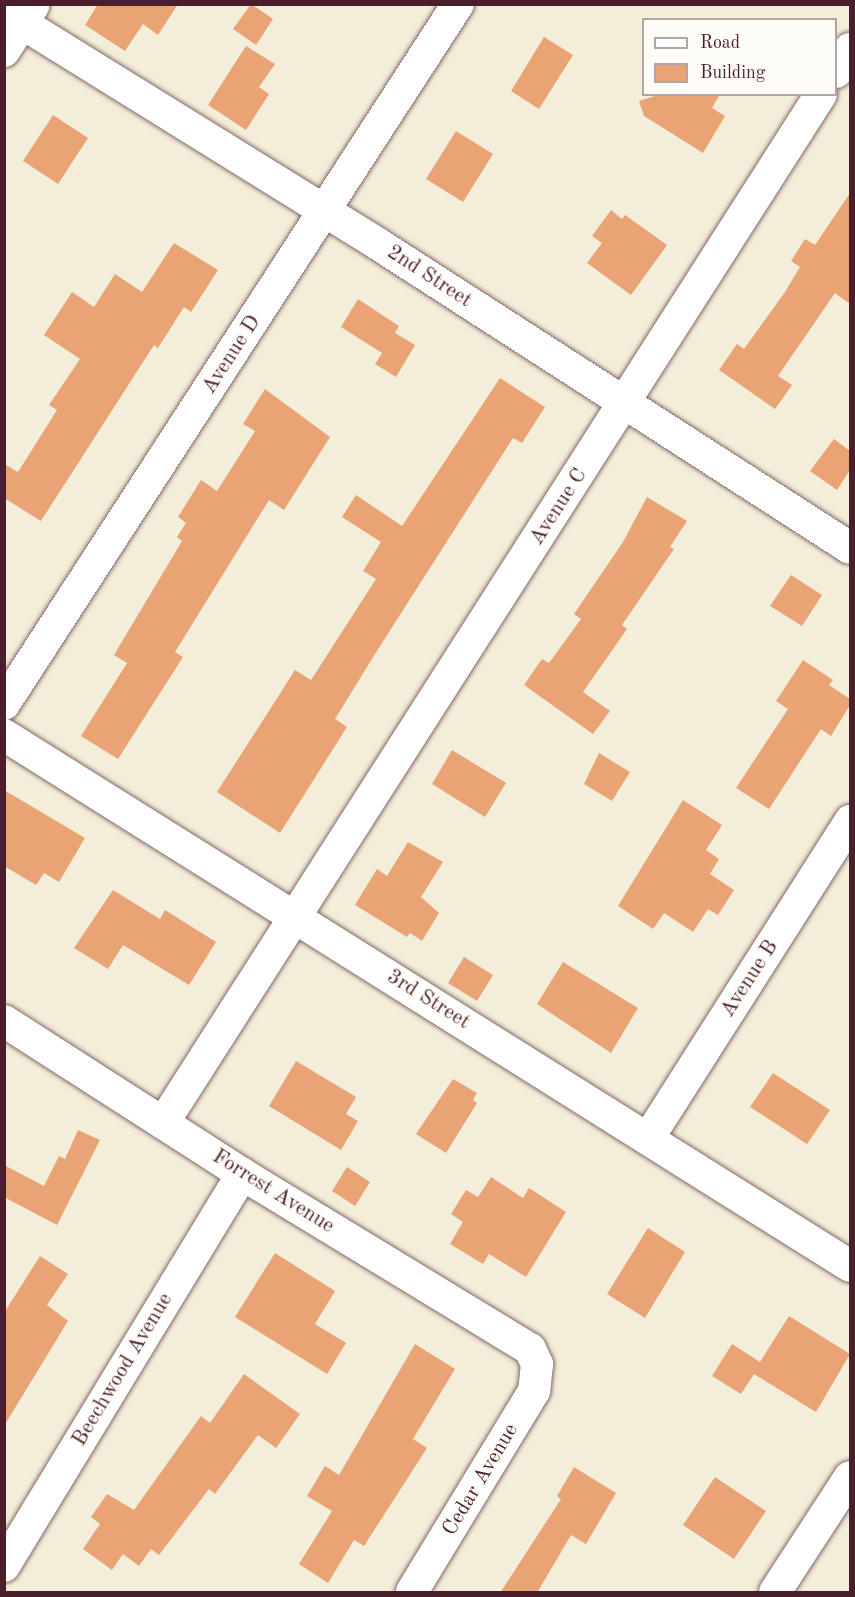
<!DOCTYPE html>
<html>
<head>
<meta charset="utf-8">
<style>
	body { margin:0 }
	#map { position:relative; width:855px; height:1597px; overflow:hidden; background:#f3eed9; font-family:"Old Standard TT",serif }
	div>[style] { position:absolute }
	.building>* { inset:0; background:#e9a375 }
	.roads { filter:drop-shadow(0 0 2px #856768) drop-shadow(0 0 2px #856768) }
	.street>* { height:32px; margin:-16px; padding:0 16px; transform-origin:16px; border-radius:16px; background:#fff }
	span { translate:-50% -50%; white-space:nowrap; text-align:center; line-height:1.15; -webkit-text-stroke:4.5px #fdfcf7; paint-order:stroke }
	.street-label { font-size:21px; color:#4a1f2b }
	.frame { position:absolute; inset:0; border:6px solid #4a1f2b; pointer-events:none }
	.legend { position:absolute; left:642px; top:18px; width:195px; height:78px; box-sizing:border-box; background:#fdfcf7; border:2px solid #b5a4a5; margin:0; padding:8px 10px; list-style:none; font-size:18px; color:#4a1f2b }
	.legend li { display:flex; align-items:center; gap:12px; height:30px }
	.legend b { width:30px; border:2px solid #b5a4a5 }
</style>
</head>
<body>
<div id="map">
	<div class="building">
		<i style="clip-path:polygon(98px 4px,178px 4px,158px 35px,143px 24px,125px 51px,85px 25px)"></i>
		<i style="clip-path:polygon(251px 4px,273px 19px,256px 45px,233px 29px)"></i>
		<i style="clip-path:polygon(544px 37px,573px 55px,539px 109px,511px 91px)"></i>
		<i style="clip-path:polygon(246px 46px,275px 64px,259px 87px,269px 94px,246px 130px,208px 105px)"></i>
		<i style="clip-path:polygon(661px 94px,720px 94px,712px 108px,725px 116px,703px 153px,644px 116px,639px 101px)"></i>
		<i style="clip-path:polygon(53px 115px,88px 138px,58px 184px,23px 161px)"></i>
		<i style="clip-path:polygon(456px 131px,493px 154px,463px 202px,426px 179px)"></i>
		<i style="clip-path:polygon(850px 193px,850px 304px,835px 293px,778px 376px,792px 385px,775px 409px,719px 370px,737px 344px,744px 349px,785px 292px,800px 267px,791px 261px,805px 239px,815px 245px)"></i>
		<i style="clip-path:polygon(611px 210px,622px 219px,625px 215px,667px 245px,631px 295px,587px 263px,602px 243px,592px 236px)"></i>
		<i style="clip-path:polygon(174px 243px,218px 270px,191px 312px,184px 307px,158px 348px,154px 345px,41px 521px,4px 498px,4px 464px,18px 472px,57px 410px,49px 405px,80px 359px,44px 335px,72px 292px,94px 307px,115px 274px,142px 292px)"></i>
		<i style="clip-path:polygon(358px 299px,399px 326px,395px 333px,415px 345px,396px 377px,375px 364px,382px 353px,341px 327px)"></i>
		<i style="clip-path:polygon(500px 378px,545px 407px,522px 443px,513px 438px,375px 654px,335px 719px,347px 727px,280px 833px,217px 792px,295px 670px,311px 680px,376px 579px,363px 571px,381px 542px,342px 517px,356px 495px,402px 526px)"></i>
		<i style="clip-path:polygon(265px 389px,330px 437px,284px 510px,269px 500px,175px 652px,183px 657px,118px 759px,81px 736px,127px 663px,114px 655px,182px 541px,177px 537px,186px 523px,178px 517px,201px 480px,217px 491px,255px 431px,243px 424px)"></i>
		<i style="clip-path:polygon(834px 439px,850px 451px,850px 470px,837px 490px,810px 471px)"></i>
		<i style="clip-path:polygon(647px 497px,687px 521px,670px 547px,674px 549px,622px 625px,627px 629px,583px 692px,610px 711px,593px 734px,524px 685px,542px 659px,549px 663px,581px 619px,574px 614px,623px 542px)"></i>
		<i style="clip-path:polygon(791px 575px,822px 595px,802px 626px,770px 606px)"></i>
		<i style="clip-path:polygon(803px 660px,833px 680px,829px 685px,850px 699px,850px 705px,831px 736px,821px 729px,769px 809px,736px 788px,788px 709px,776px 701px)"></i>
		<i style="clip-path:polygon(452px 750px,506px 783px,485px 817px,432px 784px)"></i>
		<i style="clip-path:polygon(599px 753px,630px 772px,612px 801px,584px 784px)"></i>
		<i style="clip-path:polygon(4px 790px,85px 838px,59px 882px,44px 873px,36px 885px,4px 866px)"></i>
		<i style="clip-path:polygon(683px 800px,722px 825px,706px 850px,719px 859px,710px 874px,734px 890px,718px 915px,708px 909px,693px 932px,664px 913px,653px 929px,618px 906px)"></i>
		<i style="clip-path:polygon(408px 842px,443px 862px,421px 897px,439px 913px,422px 941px,410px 933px,407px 937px,355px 905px,377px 869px,387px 876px)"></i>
		<i style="clip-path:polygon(113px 890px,160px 919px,165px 910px,216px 942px,189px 985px,123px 945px,108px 969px,74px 948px)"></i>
		<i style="clip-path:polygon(464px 957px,493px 975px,477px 1001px,448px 983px)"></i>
		<i style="clip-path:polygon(563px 962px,638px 1008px,611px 1053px,537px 1004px)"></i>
		<i style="clip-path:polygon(296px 1061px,356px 1097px,346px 1114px,358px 1121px,341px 1150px,269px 1106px)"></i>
		<i style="clip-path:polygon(773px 1073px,830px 1110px,807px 1144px,750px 1107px)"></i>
		<i style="clip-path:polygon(453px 1079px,477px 1093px,473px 1100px,477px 1103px,446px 1153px,416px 1134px)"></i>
		<i style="clip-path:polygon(78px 1130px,100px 1140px,57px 1225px,4px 1197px,4px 1165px,44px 1186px,59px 1156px,65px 1159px)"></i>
		<i style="clip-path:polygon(347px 1167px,370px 1182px,355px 1206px,332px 1191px)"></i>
		<i style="clip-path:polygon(491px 1177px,523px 1198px,529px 1188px,566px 1212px,526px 1277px,489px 1254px,483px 1264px,450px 1244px,463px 1222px,451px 1214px,466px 1190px,478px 1197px)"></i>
		<i style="clip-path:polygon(648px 1228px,685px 1252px,645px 1318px,607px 1294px)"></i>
		<i style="clip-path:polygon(275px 1253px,335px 1291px,315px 1324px,346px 1343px,327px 1374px,235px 1317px)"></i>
		<i style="clip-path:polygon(40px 1256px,68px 1274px,47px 1305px,68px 1321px,4px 1426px,4px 1313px)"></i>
		<i style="clip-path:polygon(789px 1316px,850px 1354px,816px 1412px,754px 1374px,741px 1394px,712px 1376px,732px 1344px,760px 1362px)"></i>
		<i style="clip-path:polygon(415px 1344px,455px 1369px,413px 1439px,427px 1448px,364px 1546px,354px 1540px,328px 1583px,299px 1564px,332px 1511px,307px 1496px,325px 1466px,339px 1475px)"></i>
		<i style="clip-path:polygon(244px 1374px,300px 1414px,276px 1448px,258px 1435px,215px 1494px,209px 1489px,159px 1555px,151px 1549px,139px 1566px,123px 1554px,112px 1570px,83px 1549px,100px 1524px,91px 1517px,107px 1494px,134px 1510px,201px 1416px,210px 1423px)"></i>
		<i style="clip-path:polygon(574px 1467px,616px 1493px,586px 1544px,571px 1535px,537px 1593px,500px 1593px,561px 1499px,557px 1496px)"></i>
		<i style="clip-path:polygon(715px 1477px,766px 1511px,734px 1559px,683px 1525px)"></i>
	</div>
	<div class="roads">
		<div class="street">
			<i style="left:4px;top:12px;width:440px;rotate:31.8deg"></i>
			<i style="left:378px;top:244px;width:561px;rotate:32.78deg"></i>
			<i style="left:4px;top:51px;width:54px;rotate:-57.2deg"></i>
			<i style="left:836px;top:72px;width:27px;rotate:-59deg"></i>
			<i style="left:4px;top:704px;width:834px;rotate:-57.03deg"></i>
			<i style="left:4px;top:735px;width:999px;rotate:32.11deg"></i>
			<i style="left:4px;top:1021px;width:283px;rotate:32.7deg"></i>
			<i style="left:242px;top:1174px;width:337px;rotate:31.3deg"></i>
			<i style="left:530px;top:1349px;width:17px;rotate:65deg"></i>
			<i style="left:537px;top:1364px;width:27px;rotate:96deg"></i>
			<i style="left:534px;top:1391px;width:235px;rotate:121.3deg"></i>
			<i style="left:163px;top:1123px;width:1221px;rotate:-57.4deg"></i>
			<i style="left:649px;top:1137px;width:375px;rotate:-57.5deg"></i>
			<i style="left:4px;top:1566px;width:459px;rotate:-58.7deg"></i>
			<i style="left:775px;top:1592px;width:137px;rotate:-56.9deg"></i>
		</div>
	</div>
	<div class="street-label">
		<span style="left:429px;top:277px;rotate:33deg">2nd Street</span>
		<span style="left:232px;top:355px;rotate:-57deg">Avenue D</span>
		<span style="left:559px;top:507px;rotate:-57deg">Avenue C</span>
		<span style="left:750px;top:979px;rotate:-57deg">Avenue B</span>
		<span style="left:428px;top:1000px;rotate:32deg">3rd Street</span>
		<span style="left:273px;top:1192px;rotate:32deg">Forrest Avenue</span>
		<span style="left:123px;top:1370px;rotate:-59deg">Beechwood Avenue</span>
		<span style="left:481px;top:1480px;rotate:-59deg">Cedar Avenue</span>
	</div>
	<div class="frame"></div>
	<ul class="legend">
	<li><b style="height:8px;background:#fff"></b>Road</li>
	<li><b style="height:16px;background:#e9a375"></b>Building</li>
	</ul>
</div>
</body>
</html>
